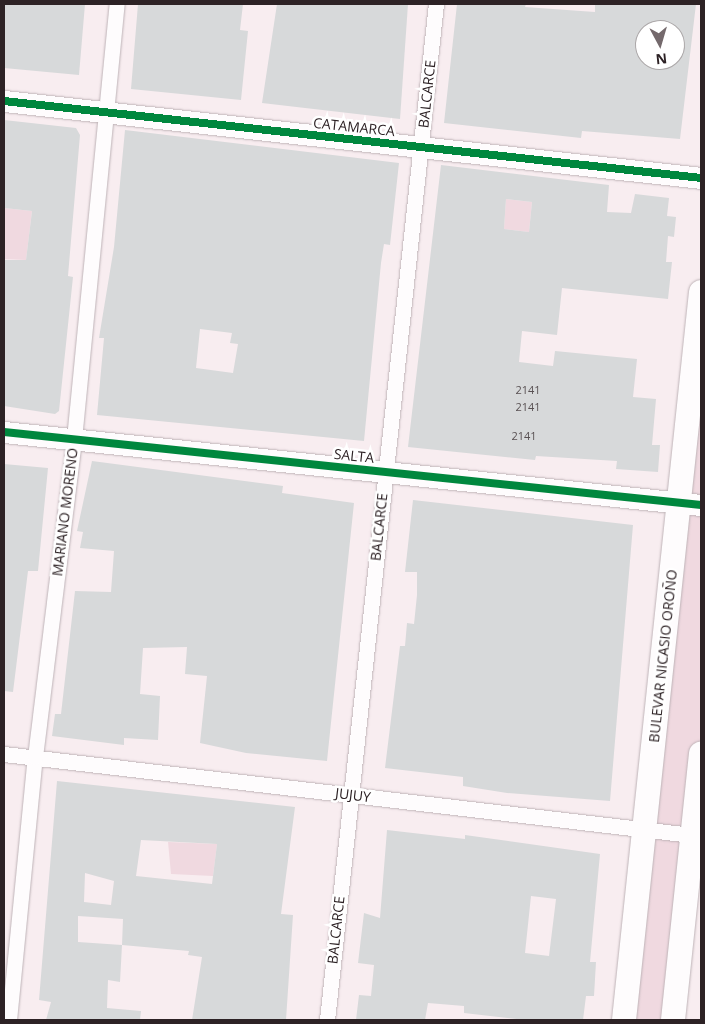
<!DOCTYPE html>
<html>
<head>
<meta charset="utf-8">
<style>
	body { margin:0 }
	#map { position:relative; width:705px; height:1024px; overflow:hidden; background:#f8edf0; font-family:"Open Sans",sans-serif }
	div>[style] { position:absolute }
	.green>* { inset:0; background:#f0d9e0 }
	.building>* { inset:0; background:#d7d9da }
	.roads { filter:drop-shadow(0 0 1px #beb3b7) drop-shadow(0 0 1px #beb3b7) }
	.street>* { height:15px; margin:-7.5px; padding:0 7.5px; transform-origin:7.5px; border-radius:7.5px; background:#fefcfd }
	.secondary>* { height:21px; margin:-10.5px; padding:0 10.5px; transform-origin:10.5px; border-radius:10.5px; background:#fefcfd }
	.primary>* { height:24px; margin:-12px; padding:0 12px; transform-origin:12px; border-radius:12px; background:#fefcfd }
	.cycleway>* { height:8px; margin:-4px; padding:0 4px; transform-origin:4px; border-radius:4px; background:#00873e }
	span { translate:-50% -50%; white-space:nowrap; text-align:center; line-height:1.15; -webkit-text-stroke:5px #fff; paint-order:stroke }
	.number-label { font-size:11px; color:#585052 }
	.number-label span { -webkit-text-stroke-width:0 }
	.street-label { font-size:14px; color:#2d2225 }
	.frame { position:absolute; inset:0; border:5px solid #2d2225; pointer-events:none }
	.north { position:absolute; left:635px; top:20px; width:50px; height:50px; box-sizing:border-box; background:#fff; border:1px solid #aba7a8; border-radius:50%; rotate:174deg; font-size:14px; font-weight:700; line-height:20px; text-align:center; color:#2d2225 }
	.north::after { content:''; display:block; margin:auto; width:18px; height:22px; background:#74696c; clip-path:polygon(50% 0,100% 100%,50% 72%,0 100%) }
</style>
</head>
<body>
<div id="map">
	<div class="green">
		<i style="clip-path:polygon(506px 199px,532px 202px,529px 232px,504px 229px)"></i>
		<i style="clip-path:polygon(4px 208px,32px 211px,26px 260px,4px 259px)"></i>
		<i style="clip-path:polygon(701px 292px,701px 753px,673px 1020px,624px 1020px)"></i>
		<i style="clip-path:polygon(168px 842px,217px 844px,213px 876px,171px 874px)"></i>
	</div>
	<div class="building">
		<i style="clip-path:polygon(4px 4px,85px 4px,79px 75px,4px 68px)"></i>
		<i style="clip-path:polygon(138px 4px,243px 4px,240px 30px,248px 31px,241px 100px,131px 89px)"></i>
		<i style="clip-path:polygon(277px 4px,408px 4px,400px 119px,262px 103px)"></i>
		<i style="clip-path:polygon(evenodd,457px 4px,526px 4px,525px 7px,595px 12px,595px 4px,696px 4px,680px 139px,582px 131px,581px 138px,444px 123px,457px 4px,645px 30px,675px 30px,675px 60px,645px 60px,645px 30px)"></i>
		<i style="clip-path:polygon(4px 120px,76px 128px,80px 135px,68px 276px,73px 277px,59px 411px,55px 414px,4px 406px,4px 260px,26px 260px,32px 211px,4px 208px)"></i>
		<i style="clip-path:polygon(evenodd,125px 130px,399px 163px,390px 245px,384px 244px,381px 263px,364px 441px,97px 415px,104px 338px,99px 338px,114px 247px,125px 130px,200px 329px,232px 333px,230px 343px,238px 344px,233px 373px,196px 368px,200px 329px)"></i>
		<i style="clip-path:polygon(evenodd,441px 165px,609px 185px,607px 212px,631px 213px,635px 194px,669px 198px,667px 216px,676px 217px,674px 237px,668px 236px,666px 262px,672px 262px,668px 299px,562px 288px,557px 335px,522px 331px,519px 362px,553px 366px,555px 351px,637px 359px,633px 397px,656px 399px,652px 445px,660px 445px,658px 472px,616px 469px,617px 461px,536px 456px,535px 460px,408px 447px,441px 165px,506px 199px,532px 202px,529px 232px,504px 229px,506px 199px)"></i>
		<i style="clip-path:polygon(92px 461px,283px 486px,282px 493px,354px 503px,327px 761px,246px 753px,200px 743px,207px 676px,185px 674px,187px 647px,143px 648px,140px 694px,160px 696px,158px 740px,124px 738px,124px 745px,52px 736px,55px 714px,61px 714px,75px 591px,111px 592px,114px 551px,80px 548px,83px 532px,77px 531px)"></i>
		<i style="clip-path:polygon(4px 464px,48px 468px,38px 571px,28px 571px,13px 692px,4px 691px)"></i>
		<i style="clip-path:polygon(413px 500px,633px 525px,610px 801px,507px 793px,463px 786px,463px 777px,385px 768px,400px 646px,405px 646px,407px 623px,414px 624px,417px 595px,417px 572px,405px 572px)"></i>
		<i style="clip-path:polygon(evenodd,57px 781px,295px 807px,281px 914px,293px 915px,286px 1020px,192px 1020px,202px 957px,188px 955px,189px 951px,122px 945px,120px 982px,108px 980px,107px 1008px,141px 1011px,140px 1020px,46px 1020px,51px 1002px,39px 1000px,57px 781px,141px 840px,217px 844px,212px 884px,136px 876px,141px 840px,57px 781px,85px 873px,114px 881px,111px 905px,84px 902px,85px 873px,57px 781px,78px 916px,123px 919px,122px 945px,78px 942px,78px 916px)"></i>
		<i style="clip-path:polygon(evenodd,387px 830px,465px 839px,465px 835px,600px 854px,590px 962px,596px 962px,594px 996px,586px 996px,583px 1020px,525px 1020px,464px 1013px,464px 1006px,428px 1003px,425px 1020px,356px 1020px,359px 995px,371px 996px,374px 965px,358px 963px,364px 913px,380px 918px,387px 830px,531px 896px,556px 899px,549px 956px,525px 953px,531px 896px)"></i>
	</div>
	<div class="roads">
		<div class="street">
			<i style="left:4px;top:754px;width:701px;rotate:6.72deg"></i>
			<i style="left:9px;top:1020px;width:264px;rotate:-84.4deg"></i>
			<i style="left:35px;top:757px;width:320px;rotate:-83deg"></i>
			<i style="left:74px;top:439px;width:437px;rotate:-84.4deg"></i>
			<i style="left:327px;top:1020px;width:1022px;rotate:-83.88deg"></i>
		</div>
		<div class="secondary">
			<i style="left:4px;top:101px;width:701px;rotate:6.3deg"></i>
			<i style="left:4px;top:432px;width:701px;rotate:5.98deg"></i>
		</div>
		<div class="primary">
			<i style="left:624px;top:1020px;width:732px;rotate:-83.96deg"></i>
			<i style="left:673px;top:1020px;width:268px;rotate:-84deg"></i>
		</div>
	</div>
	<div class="cycleway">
		<i style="left:4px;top:101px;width:701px;rotate:6.3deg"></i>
		<i style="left:4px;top:432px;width:701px;rotate:5.98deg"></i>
	</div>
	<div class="number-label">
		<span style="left:528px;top:390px">2141</span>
		<span style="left:528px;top:407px">2141</span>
		<span style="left:524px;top:436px">2141</span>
	</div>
	<div class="street-label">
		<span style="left:427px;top:94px;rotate:-84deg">BALCARCE</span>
		<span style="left:354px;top:127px;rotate:6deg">CATAMARCA</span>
		<span style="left:354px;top:456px;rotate:6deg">SALTA</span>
		<span style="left:65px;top:512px;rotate:-83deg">MARIANO MORENO</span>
		<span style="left:379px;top:527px;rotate:-84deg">BALCARCE</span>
		<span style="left:663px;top:656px;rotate:-84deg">BULEVAR NICASIO OROÑO</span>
		<span style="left:353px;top:795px;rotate:7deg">JUJUY</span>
		<span style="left:336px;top:930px;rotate:-84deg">BALCARCE</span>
	</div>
	<div class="frame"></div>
	<div class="north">N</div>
</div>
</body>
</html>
